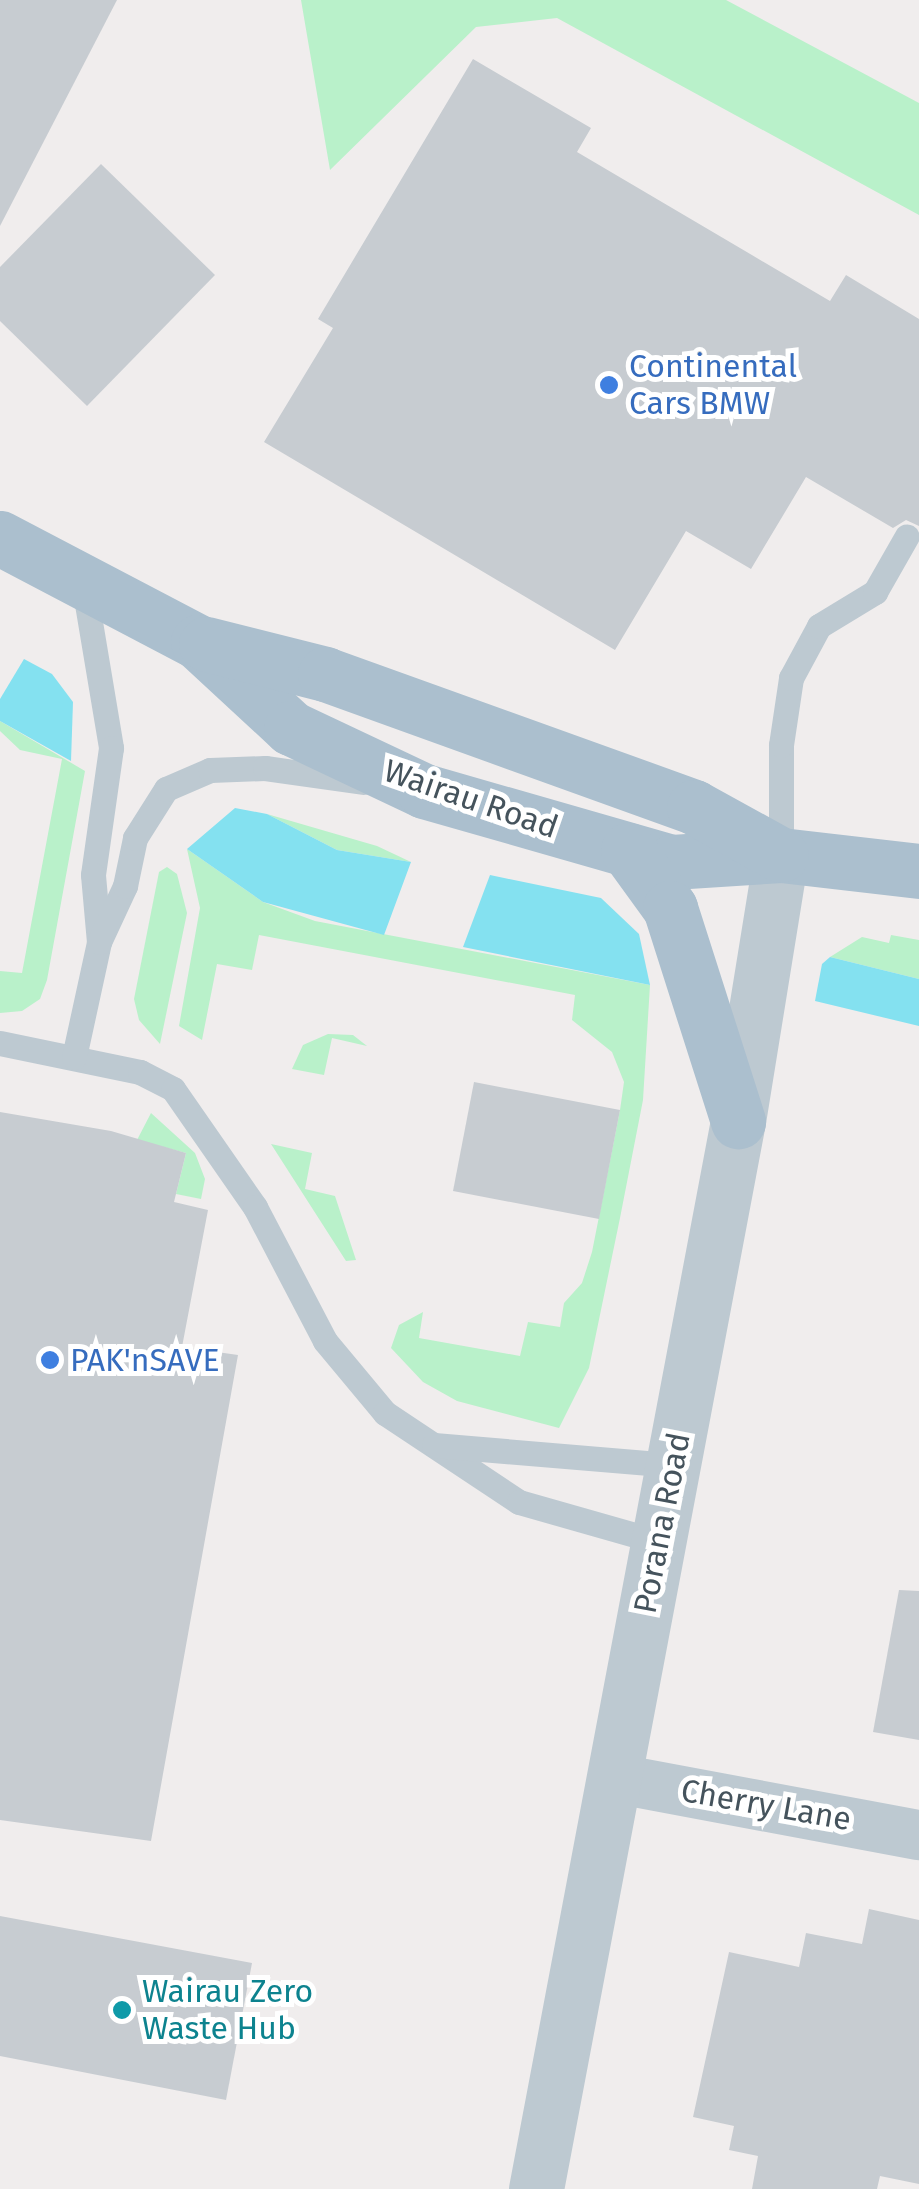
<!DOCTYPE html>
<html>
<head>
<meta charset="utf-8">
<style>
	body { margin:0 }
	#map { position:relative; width:919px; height:2189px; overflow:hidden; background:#f0eded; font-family:"Fira Sans",sans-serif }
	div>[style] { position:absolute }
	.green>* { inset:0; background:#b9f1ca }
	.water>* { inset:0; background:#84e1f0 }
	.building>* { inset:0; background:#c7ccd1 }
	.service>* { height:25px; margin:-12.5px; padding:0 12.5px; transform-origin:12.5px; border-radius:12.5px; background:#bdc9d1 }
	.minor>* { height:50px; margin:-25px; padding:0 25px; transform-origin:25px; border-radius:25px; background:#bdc9d1 }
	.tertiary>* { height:55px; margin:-27.5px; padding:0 27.5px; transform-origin:27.5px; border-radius:27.5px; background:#bdc9d1 }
	.primary>* { height:55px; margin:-27.5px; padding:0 27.5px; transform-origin:27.5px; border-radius:27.5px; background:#abbfce }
	.dots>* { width:28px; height:28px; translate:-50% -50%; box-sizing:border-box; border:5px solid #fff; border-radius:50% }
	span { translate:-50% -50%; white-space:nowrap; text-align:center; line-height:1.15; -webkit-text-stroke:10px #fff; paint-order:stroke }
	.shop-label { font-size:32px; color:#366cbe }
	.left { translate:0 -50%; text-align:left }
	.street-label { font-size:32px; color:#45535c }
	.culture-label { font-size:32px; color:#0d838f }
</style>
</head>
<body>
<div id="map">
	<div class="green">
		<i style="clip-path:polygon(301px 0,726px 0,919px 103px,919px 215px,557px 18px,476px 27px,330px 170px)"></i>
		<i style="clip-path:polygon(0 721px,85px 771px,47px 980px,40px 999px,22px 1011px,0 1013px,0 971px,22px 973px,62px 759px,20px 750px,0 731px)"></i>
		<i style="clip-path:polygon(267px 814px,377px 846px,411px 862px,337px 850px)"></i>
		<i style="clip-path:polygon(187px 849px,263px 902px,315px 921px,650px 985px,643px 1100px,620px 1218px,589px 1368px,559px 1428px,457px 1401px,423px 1382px,391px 1348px,399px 1325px,423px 1312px,419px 1338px,520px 1356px,528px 1322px,560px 1327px,564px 1303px,582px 1283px,592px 1252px,620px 1110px,624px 1082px,612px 1052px,572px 1020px,575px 995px,259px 935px,252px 970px,217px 964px,202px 1040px,179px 1026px,200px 908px)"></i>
		<i style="clip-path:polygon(167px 867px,177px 874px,187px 913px,160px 1044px,139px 1020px,134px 999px,159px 872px)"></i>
		<i style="clip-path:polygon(891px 935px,919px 940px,919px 979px,830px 957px,862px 937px,889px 943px)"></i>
		<i style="clip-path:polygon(328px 1034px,353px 1035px,367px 1046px,332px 1038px,324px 1075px,292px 1069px,303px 1045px)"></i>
		<i style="clip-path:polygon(151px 1113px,195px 1153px,205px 1179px,201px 1199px,176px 1194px,186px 1153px,137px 1140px)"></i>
		<i style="clip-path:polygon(271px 1144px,312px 1153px,305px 1189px,335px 1196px,356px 1260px,346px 1261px)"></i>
	</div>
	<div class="water">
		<i style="clip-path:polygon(24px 659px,52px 674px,73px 702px,71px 761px,0 721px,0 699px)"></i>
		<i style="clip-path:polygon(235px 808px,267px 814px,337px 850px,411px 862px,384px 935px,263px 902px,187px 849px)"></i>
		<i style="clip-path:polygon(490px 875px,601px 898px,639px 934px,650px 985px,463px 947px)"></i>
		<i style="clip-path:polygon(830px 957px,919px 979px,919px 1026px,815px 1001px,822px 964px)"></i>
	</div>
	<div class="building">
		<i style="clip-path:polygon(0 0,117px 0,0 226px)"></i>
		<i style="clip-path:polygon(473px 59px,591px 128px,577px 152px,830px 301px,846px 275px,919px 319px,919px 526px,906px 520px,893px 528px,806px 477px,751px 569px,686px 531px,615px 650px,264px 442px,333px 328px,318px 319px)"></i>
		<i style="clip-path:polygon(101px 164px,215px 275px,87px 406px,0 321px,0 267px)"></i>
		<i style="clip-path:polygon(474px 1082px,620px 1110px,599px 1219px,453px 1191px)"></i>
		<i style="clip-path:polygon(0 1112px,111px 1131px,186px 1153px,174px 1202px,208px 1210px,182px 1347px,238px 1355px,151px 1841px,0 1820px)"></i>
		<i style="clip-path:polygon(899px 1590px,919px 1591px,919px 1740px,873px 1732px)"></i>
		<i style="clip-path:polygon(869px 1909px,919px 1920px,919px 2184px,880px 2176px,877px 2189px,752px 2189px,758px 2156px,729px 2150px,734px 2126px,693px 2117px,729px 1952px,799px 1967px,806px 1933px,862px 1944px)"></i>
		<i style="clip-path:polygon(0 1916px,252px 1963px,226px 2100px,0 2056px)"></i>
	</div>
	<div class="service">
		<i style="left:84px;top:586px;width:164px;rotate:80.5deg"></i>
		<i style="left:111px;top:748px;width:128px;rotate:98.1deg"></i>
		<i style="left:93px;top:875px;width:67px;rotate:84.9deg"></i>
		<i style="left:781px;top:855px;width:110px;rotate:-90deg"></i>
		<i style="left:781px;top:745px;width:68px;rotate:-81.5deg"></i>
		<i style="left:791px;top:678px;width:59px;rotate:-61.7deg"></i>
		<i style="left:819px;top:626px;width:66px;rotate:-31.3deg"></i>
		<i style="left:875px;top:592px;width:64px;rotate:-60.3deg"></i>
		<i style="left:0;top:1043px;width:143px;rotate:11.7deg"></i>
		<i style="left:140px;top:1072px;width:37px;rotate:27deg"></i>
		<i style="left:173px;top:1089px;width:144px;rotate:55.2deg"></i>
		<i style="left:255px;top:1207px;width:151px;rotate:62.4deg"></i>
		<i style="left:325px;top:1341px;width:94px;rotate:50.2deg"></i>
		<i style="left:385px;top:1413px;width:161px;rotate:33.6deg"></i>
		<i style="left:519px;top:1502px;width:146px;rotate:15.9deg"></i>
		<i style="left:74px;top:1057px;width:118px;rotate:-77.7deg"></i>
		<i style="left:99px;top:942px;width:62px;rotate:-65.1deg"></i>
		<i style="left:125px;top:886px;width:49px;rotate:-78.2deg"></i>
		<i style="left:135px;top:838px;width:58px;rotate:-57.7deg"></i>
		<i style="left:166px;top:789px;width:48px;rotate:-23.4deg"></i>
		<i style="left:210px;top:770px;width:55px;rotate:-2.1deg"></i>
		<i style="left:265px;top:768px;width:99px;rotate:8.1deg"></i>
		<i style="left:434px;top:1445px;width:240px;rotate:4.8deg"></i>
	</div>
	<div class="minor">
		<i style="left:613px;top:1778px;width:311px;rotate:10.6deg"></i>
	</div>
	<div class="tertiary">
		<i style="left:536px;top:2189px;width:1087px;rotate:-79.29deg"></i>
		<i style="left:738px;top:1121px;width:269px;rotate:-80.8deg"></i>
	</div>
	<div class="primary">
		<i style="left:0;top:538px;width:224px;rotate:27.7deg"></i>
		<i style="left:198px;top:642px;width:127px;rotate:42.8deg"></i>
		<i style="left:291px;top:728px;width:147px;rotate:25.3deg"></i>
		<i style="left:424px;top:791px;width:258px;rotate:16deg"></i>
		<i style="left:672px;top:862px;width:109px;rotate:-3.7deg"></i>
		<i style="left:781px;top:855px;width:139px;rotate:6.6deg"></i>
		<i style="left:206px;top:644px;width:123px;rotate:14.1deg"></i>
		<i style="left:325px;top:674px;width:392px;rotate:19.8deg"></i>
		<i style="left:694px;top:807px;width:99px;rotate:28.9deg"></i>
		<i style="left:628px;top:850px;width:72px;rotate:54.1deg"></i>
		<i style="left:670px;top:908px;width:224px;rotate:72.3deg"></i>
	</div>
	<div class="dots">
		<i style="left:609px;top:385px;background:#3f7fe0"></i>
		<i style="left:50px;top:1360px;background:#3f7fe0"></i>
		<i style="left:122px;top:2010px;background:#0f9aa8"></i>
	</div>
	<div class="shop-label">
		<span class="left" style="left:629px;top:385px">Continental<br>Cars BMW</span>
		<span class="left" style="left:70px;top:1360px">PAK'nSAVE</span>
	</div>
	<div class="street-label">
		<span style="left:471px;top:799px;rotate:19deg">Wairau Road</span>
		<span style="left:662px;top:1523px;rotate:-79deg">Porana Road</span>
		<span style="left:766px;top:1805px;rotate:10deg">Cherry Lane</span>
	</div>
	<div class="culture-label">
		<span class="left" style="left:142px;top:2010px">Wairau Zero<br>Waste Hub</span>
	</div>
</div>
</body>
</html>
